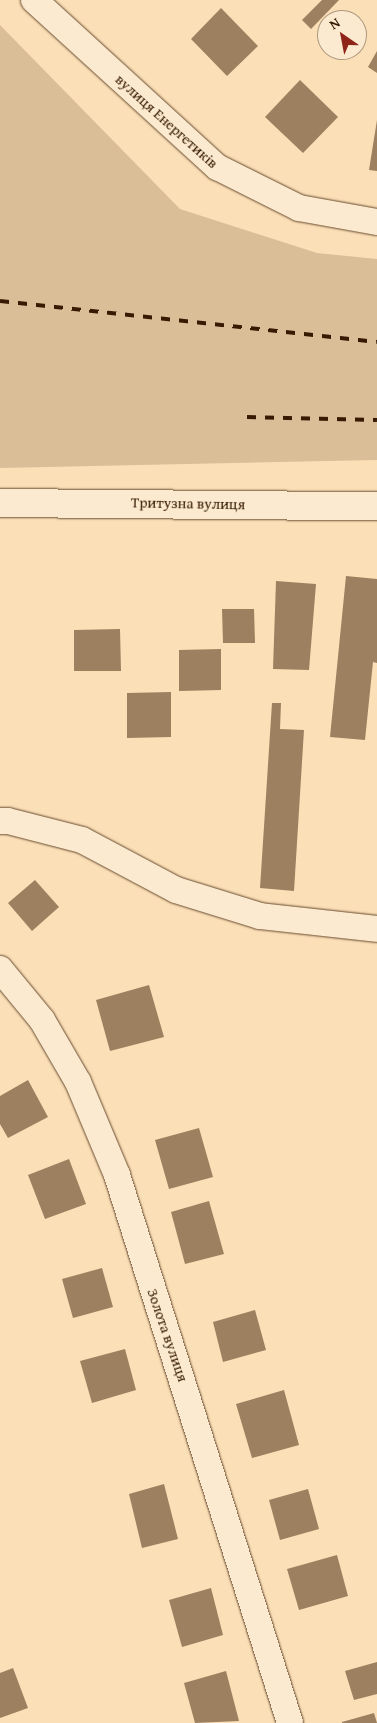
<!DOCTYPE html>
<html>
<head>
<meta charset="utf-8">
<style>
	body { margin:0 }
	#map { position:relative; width:377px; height:1723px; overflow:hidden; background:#fbdfb7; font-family:"Gentium Book Plus",serif }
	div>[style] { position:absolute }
	.green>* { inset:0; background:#dabe98 }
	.building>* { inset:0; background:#9c8060 }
	.roads { filter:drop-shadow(0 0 1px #674b2e) drop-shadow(0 0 1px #674b2e) }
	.street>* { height:26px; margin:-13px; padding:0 13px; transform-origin:13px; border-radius:13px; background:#fcead0 }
	.secondary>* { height:28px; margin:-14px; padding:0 14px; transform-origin:14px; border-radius:14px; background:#fcead0 }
	.rail>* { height:4px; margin-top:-2px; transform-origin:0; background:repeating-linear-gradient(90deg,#361a01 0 9px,transparent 0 18px) }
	span { translate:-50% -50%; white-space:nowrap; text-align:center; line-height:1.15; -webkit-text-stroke:4px #fcead0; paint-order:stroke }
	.street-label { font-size:15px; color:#361a01 }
	.north { position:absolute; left:317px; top:10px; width:50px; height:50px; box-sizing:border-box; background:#fcead0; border:1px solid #ad977d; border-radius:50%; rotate:327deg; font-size:14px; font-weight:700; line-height:20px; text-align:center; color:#361a01 }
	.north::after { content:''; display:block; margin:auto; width:18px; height:22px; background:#8f2418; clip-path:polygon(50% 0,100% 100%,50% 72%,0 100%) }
</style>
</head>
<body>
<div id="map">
	<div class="green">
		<i style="clip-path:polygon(0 25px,180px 209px,317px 253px,377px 259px,377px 460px,0 468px)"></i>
	</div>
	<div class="building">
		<i style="clip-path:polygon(322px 0,339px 0,311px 29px,302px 20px)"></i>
		<i style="clip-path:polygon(221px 8px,258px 46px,227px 76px,191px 39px)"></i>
		<i style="clip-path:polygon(377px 51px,377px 73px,368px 67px)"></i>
		<i style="clip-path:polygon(300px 80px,338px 117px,303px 153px,265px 117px)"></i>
		<i style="clip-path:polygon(377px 120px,377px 171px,369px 170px)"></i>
		<i style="clip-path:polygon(346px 576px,377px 579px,377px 663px,373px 662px,365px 740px,330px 737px)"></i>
		<i style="clip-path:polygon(276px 581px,316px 584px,309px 670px,273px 669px)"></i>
		<i style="clip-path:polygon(222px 609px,254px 609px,255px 643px,223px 643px)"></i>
		<i style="clip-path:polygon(120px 629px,121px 671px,74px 671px,74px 630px)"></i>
		<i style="clip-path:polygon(221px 649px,221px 690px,179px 691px,179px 650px)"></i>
		<i style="clip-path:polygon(171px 692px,171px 737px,127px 738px,127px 693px)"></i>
		<i style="clip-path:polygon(272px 703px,281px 703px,280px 729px,304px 730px,294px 891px,260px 888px)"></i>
		<i style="clip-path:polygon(35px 880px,59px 907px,32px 931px,8px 903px)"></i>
		<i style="clip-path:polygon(149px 985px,164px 1037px,110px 1051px,96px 1000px)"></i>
		<i style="clip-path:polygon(28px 1080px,48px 1117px,8px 1138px,0 1124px,0 1096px)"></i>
		<i style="clip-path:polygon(199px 1128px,213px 1177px,169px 1189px,155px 1140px)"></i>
		<i style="clip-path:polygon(69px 1159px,86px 1204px,45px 1219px,28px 1175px)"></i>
		<i style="clip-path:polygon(209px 1201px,224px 1254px,185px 1264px,171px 1212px)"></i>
		<i style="clip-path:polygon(102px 1268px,113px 1307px,73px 1318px,62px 1279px)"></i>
		<i style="clip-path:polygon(255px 1310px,266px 1350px,223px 1362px,213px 1322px)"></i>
		<i style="clip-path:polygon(125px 1349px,136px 1390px,92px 1403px,80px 1361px)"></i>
		<i style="clip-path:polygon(284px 1390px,299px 1445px,252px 1458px,236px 1404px)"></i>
		<i style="clip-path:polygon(164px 1484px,178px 1539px,142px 1548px,129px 1494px)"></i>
		<i style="clip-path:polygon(308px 1489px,319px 1529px,280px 1540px,269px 1500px)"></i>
		<i style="clip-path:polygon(337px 1555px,348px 1596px,299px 1610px,287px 1569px)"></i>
		<i style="clip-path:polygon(211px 1588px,223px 1635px,182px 1647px,169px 1600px)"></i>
		<i style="clip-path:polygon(377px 1662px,377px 1694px,354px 1700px,345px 1671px)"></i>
		<i style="clip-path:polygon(13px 1668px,28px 1708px,0 1718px,0 1673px)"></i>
		<i style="clip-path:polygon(226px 1671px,239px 1721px,195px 1723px,184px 1683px)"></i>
		<i style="clip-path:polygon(374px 1713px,377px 1723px,342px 1723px,342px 1722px)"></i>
	</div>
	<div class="roads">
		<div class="street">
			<i style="left:34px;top:0;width:248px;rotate:42.4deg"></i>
			<i style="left:217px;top:167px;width:92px;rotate:26.6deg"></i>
			<i style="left:299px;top:208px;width:79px;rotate:10.2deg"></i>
			<i style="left:0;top:821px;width:8px"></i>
			<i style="left:8px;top:821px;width:76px;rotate:14.4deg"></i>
			<i style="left:82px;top:840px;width:106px;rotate:28deg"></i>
			<i style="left:176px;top:890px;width:88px;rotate:17.2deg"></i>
			<i style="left:260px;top:916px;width:118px;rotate:6.3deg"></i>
			<i style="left:0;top:969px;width:66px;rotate:50.5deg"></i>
			<i style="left:42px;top:1020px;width:72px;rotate:59.9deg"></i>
			<i style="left:78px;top:1082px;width:101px;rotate:67.2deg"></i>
			<i style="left:117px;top:1175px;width:575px;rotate:72.48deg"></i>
		</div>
		<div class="secondary">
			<i style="left:0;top:503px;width:377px;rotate:0.5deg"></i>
		</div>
	</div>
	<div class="rail">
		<i style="left:0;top:301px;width:379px;rotate:6.2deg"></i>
		<i style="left:247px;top:417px;width:130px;rotate:1.3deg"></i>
	</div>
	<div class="street-label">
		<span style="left:167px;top:121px;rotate:42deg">вулиця Енергетиків</span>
		<span style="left:188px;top:503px;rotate:1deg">Тритузна вулиця</span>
		<span style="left:168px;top:1335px;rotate:71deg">Золота вулиця</span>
	</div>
	<div class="north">N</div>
</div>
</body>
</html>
